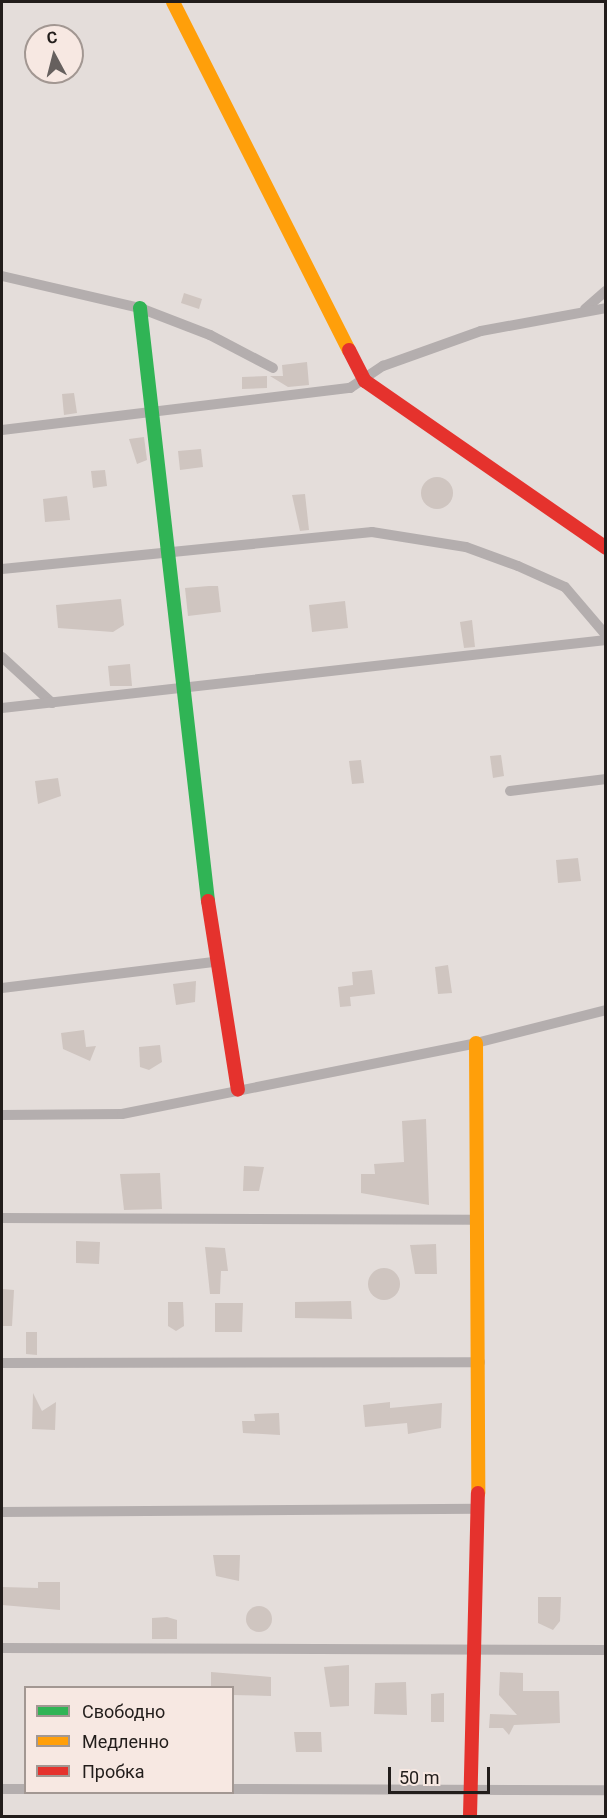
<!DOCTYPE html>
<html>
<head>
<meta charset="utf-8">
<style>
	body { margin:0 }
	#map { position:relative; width:607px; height:1818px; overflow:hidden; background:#e4ddda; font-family:Roboto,sans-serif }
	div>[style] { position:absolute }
	.building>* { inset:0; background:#cfc5c0 }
	.round { border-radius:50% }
	.street>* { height:10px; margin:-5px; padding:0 5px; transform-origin:5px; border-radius:5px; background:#b4aeae }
	.fast>* { height:14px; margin:-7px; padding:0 7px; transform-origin:7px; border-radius:7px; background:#30b455 }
	.slow>* { height:14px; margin:-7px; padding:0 7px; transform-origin:7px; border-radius:7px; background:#ff9f0a }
	.jam>* { height:14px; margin:-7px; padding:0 7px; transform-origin:7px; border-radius:7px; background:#e5322d }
	span { translate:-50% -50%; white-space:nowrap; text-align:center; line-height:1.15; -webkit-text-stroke:4.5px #f7e8e2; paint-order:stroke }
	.frame { position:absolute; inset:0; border:3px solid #221d1b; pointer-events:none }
	.legend { position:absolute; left:24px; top:1686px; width:210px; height:108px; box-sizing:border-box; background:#f7e8e2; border:2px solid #a29792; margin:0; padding:8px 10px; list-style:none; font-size:18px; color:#221d1b }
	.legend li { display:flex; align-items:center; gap:12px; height:30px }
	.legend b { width:30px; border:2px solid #a29792 }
	.north { position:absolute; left:24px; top:24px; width:60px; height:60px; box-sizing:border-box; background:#f7e8e2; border:2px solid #a29792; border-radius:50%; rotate:353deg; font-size:16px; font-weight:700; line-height:24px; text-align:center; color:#221d1b }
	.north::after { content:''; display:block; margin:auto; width:21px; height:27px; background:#66605e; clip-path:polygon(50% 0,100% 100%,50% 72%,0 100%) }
	.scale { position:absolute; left:388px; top:1767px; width:102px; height:27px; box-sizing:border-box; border:3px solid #221d1b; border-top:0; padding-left:8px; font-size:18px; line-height:21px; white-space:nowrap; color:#221d1b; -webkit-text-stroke:4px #f7e8e2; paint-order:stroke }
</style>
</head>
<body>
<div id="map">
	<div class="building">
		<i style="clip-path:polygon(184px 293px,202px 299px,199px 309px,181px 303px)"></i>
		<i style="clip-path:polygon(307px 362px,309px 385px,288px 387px,270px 376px,283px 376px,282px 365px)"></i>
		<i style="clip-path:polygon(267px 376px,267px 388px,242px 389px,242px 377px)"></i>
		<i style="clip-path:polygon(74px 393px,77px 413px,64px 415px,62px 394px)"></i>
		<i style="clip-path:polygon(144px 437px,147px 460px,137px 464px,129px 439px)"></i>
		<i style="clip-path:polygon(201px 449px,203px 467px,180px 470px,178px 451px)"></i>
		<i style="clip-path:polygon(105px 470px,107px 486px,93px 488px,91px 471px)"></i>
		<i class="round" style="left:421px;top:477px;width:32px;height:32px"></i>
		<i style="clip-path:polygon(305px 494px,309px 530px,300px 531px,292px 495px)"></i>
		<i style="clip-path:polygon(67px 496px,70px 520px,45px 522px,43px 499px)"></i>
		<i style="clip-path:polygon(209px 586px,218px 586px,221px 612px,188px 616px,185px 588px)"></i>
		<i style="clip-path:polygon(121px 599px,124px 625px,113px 632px,58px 628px,56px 605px)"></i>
		<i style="clip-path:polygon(345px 601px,348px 628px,312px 632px,309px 605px)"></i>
		<i style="clip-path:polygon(472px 620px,475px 647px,464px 648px,460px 622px)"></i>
		<i style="clip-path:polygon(130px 664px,132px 686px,110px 686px,108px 666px)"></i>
		<i style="clip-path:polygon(501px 755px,504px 776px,493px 778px,490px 756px)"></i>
		<i style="clip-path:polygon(361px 760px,364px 783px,352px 784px,349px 761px)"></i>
		<i style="clip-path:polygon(58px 778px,61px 796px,38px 804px,35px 781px)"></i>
		<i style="clip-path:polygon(578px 858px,581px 881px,558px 883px,556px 860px)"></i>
		<i style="clip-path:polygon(448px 965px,452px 993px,438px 994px,435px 967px)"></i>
		<i style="clip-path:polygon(372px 970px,375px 994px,350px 997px,351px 1006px,340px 1007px,338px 987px,353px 985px,352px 972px)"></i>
		<i style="clip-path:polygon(196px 981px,195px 1002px,176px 1005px,173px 984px)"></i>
		<i style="clip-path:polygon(84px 1030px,86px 1047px,96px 1046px,90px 1061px,63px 1049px,61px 1033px)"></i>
		<i style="clip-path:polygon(160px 1045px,162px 1062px,149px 1070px,140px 1067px,139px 1047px)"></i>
		<i style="clip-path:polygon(426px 1119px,429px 1205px,361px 1193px,361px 1174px,375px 1174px,374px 1164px,404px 1162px,402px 1121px)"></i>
		<i style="clip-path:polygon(244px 1166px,264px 1167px,259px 1191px,243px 1191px)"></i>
		<i style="clip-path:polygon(160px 1173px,162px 1209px,124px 1210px,120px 1174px)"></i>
		<i style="clip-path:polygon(76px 1241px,100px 1242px,99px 1264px,76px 1263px)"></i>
		<i style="clip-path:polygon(436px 1244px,437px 1274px,415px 1274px,410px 1245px)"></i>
		<i style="clip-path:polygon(205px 1247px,225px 1248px,228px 1271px,221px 1271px,220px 1294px,210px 1294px)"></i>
		<i class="round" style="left:368px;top:1268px;width:32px;height:32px"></i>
		<i style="clip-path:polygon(2px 1289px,14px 1290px,12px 1326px,2px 1326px)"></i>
		<i style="clip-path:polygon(351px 1301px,352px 1319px,295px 1318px,295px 1302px)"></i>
		<i style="clip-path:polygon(168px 1302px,183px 1302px,184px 1326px,176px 1331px,168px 1326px)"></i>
		<i style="clip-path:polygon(215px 1303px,243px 1303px,242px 1332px,215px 1332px)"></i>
		<i style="clip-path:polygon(26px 1332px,37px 1332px,37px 1355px,26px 1354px)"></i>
		<i style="clip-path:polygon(33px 1393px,42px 1411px,56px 1402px,55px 1430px,32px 1429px)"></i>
		<i style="clip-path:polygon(390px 1402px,390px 1408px,442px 1403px,441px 1428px,408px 1434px,407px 1423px,365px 1427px,363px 1405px)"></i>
		<i style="clip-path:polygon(279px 1413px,280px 1435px,243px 1433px,242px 1421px,255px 1421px,254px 1414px)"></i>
		<i style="clip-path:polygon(213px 1555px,240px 1555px,239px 1581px,216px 1576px)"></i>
		<i style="clip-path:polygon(38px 1582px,60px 1582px,60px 1610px,2px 1605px,2px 1587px,38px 1588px)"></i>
		<i style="clip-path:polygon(538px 1597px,561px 1597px,560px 1621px,553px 1630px,538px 1623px)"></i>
		<i class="round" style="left:246px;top:1606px;width:26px;height:26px"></i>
		<i style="clip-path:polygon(167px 1617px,177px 1620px,177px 1639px,152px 1639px,152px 1618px)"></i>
		<i style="clip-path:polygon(349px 1665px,349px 1706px,330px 1707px,324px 1667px)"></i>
		<i style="clip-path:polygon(211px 1672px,271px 1677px,271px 1696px,232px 1695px,232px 1688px,211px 1688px)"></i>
		<i style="clip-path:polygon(500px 1672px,523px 1673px,523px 1691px,559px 1691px,560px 1723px,514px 1725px,509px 1735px,503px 1728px,489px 1728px,490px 1714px,517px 1715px,499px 1695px)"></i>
		<i style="clip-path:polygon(406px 1682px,407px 1715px,374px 1714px,375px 1683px)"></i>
		<i style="clip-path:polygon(444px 1693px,444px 1722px,431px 1722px,431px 1694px)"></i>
		<i style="clip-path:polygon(294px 1732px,321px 1732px,322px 1752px,296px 1752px)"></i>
	</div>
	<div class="street">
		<i style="left:2px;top:276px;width:142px;rotate:13.1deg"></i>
		<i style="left:140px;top:308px;width:75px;rotate:21.1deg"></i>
		<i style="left:210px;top:335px;width:71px;rotate:27.6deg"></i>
		<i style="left:585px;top:309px;width:28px;rotate:-41deg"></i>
		<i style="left:2px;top:430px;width:351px;rotate:-6.9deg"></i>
		<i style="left:350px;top:388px;width:40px;rotate:-34deg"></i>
		<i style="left:383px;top:366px;width:104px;rotate:-19.7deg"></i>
		<i style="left:481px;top:331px;width:127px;rotate:-10.4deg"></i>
		<i style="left:2px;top:569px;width:372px;rotate:-5.7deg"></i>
		<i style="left:372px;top:532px;width:95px;rotate:9.1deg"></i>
		<i style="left:466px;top:547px;width:55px;rotate:20.1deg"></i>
		<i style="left:518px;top:566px;width:51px;rotate:24.1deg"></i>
		<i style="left:565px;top:587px;width:63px;rotate:49.5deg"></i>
		<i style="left:2px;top:657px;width:68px;rotate:42.6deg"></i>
		<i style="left:2px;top:708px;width:608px;rotate:-6.42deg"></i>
		<i style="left:510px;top:791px;width:97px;rotate:-7.1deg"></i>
		<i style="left:2px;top:988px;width:215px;rotate:-7deg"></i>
		<i style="left:2px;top:1115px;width:120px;rotate:-0.5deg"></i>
		<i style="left:122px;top:1114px;width:361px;rotate:-11.3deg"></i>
		<i style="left:476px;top:1043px;width:134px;rotate:-14.2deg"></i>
		<i style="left:2px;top:1218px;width:474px;rotate:0.2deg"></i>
		<i style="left:2px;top:1363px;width:478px;rotate:-0.1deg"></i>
		<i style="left:2px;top:1512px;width:476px;rotate:-0.4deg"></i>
		<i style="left:2px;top:1648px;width:604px;rotate:0.19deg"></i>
		<i style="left:2px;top:1789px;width:24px"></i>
		<i style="left:232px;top:1789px;width:374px;rotate:0.2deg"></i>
	</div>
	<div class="fast">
		<i style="left:140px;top:308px;width:597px;rotate:83.46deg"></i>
	</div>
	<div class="slow">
		<i style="left:173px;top:2px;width:390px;rotate:63.2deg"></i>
		<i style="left:476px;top:1043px;width:450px;rotate:89.7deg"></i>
	</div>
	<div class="jam">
		<i style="left:349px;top:350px;width:35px;rotate:63deg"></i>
		<i style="left:365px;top:381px;width:293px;rotate:34.7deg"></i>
		<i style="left:208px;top:901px;width:191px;rotate:81deg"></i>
		<i style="left:470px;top:1816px;width:323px;rotate:-88.6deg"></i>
	</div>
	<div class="frame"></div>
	<ul class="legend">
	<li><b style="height:8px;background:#30b455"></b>Свободно</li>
	<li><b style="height:8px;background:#ff9f0a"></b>Медленно</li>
	<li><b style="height:8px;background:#e5322d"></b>Пробка</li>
	</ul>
	<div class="north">С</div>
	<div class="scale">50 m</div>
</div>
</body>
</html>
